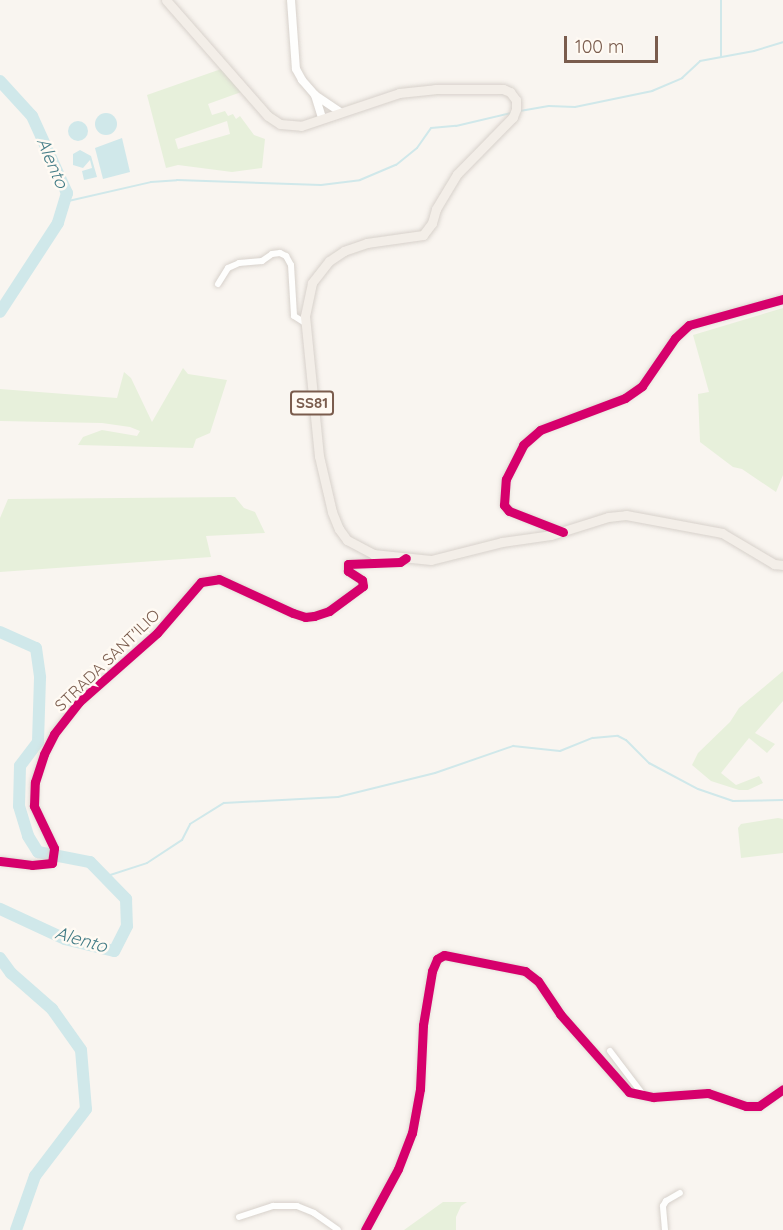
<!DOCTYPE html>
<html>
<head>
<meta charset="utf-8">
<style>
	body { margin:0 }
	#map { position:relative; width:783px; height:1230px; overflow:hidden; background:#f9f5f0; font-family:Quicksand,sans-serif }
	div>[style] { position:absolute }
	.green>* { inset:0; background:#e7f0db }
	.water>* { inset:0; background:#d0e8ea }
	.round { border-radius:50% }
	.stream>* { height:2px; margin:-1px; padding:0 1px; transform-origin:1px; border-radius:1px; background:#d0e8ea }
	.river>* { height:12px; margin:-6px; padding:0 6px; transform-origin:6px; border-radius:6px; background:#d0e8ea }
	.roads { filter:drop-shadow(0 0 2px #d7d1cb) drop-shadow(0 0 2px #d7d1cb) }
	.street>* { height:6px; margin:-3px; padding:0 3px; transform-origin:3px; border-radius:3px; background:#fefefd }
	.secondary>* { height:8px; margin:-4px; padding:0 4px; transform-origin:4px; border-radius:4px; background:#fefefd }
	.primary>* { height:9px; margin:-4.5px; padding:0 4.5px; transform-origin:4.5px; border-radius:4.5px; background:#f3eee8 }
	.cycleway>* { height:9px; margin:-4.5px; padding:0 4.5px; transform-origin:4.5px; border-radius:4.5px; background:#d6006c }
	span { translate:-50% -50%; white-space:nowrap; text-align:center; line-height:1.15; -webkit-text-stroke:5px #fffaf3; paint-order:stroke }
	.shield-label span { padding:2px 4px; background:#fffaf3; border:2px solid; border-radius:4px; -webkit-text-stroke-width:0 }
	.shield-label { font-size:15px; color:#7a5c4d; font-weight:700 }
	.street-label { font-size:16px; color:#7a5c4d }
	.water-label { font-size:18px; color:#437c86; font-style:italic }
	.scale { position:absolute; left:564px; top:36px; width:94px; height:27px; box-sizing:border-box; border:3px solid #7a5c4d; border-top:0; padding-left:8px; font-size:18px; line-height:21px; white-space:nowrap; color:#7a5c4d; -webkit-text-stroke:4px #fffaf3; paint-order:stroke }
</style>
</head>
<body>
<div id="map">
	<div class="green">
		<i style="clip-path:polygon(evenodd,224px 68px,244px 91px,208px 104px,212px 115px,225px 111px,228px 116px,233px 114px,236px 119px,240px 116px,254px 135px,265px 139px,262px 168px,232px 172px,178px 165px,166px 168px,147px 95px,224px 68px,227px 121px,230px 134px,178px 149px,175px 139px,227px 121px)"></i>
		<i style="clip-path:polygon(783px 308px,783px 475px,776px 492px,742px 469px,733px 467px,700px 442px,698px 394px,709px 392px,693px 335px)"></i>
		<i style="clip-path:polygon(183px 368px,188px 374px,227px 380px,210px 433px,196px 439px,193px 448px,78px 445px,83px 437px,102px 430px,137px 436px,140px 431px,130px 427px,102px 423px,0 421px,0 389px,117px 398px,124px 372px,131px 378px,152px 422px)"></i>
		<i style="clip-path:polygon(235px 497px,244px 508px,255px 512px,265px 533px,206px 536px,211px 557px,0 572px,0 518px,8px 499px)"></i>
		<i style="clip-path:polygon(783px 671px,783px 701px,755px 733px,775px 744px,767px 753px,749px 738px,721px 773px,736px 785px,759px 776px,763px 783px,748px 790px,739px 790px,711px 781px,692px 765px,698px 753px,730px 722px,739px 708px)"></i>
		<i style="clip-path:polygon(778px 818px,783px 819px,783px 853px,741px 858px,738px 828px,741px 824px)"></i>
		<i style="clip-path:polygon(443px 1202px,467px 1202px,461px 1206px,456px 1217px,456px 1230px,404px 1230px)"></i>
	</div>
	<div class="water">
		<i class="round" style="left:95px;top:113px;width:22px;height:22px"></i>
		<i class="round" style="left:68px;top:121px;width:20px;height:20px"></i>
		<i style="clip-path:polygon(122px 138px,130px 172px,103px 179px,95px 148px)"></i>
		<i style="clip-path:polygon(80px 150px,91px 156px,97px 177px,84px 180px,82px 171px,92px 168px,90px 160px,83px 168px,73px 165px,73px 154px)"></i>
	</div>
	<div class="stream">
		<i style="left:721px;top:0;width:57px;rotate:90deg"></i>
		<i style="left:520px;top:111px;width:29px;rotate:-10deg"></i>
		<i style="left:549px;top:106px;width:26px;rotate:2deg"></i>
		<i style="left:575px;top:107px;width:79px;rotate:-11.7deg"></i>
		<i style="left:652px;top:91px;width:33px;rotate:-23deg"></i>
		<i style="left:682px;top:78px;width:25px;rotate:-43deg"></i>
		<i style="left:700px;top:61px;width:55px;rotate:-10.5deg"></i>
		<i style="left:754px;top:51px;width:30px;rotate:-17deg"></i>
		<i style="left:64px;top:202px;width:89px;rotate:-12.9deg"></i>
		<i style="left:151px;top:182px;width:26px;rotate:-4deg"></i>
		<i style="left:177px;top:180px;width:144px;rotate:2deg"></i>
		<i style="left:321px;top:185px;width:39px;rotate:-7deg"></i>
		<i style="left:360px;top:180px;width:39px;rotate:-23deg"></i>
		<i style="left:396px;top:165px;width:27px;rotate:-39deg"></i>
		<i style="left:417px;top:148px;width:24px;rotate:-55deg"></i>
		<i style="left:431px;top:128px;width:25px;rotate:-5deg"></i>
		<i style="left:456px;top:126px;width:57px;rotate:-13.3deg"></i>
		<i style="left:104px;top:877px;width:45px;rotate:-18deg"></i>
		<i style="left:147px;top:863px;width:42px;rotate:-33.3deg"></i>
		<i style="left:182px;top:840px;width:18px;rotate:-63deg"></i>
		<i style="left:190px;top:824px;width:40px;rotate:-32deg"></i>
		<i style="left:224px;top:803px;width:114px;rotate:-3deg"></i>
		<i style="left:338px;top:797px;width:100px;rotate:-13.9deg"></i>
		<i style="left:435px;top:773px;width:83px;rotate:-19.1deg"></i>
		<i style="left:513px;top:746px;width:47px;rotate:6.1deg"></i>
		<i style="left:560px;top:751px;width:35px;rotate:-22deg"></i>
		<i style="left:593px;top:738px;width:25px;rotate:-5deg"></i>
		<i style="left:618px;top:736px;width:9px;rotate:27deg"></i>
		<i style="left:626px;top:740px;width:33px;rotate:45deg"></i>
		<i style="left:649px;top:763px;width:55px;rotate:28deg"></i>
		<i style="left:698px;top:789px;width:37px;rotate:19deg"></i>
		<i style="left:733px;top:801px;width:50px;rotate:-1.1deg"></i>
	</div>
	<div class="river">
		<i style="left:0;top:81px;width:47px;rotate:47.6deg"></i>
		<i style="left:32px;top:116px;width:85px;rotate:65.6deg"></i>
		<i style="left:67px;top:193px;width:31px;rotate:107deg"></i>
		<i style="left:58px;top:223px;width:106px;rotate:123.1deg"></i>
		<i style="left:0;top:632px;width:39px;rotate:24deg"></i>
		<i style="left:36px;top:648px;width:30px;rotate:82deg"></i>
		<i style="left:40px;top:678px;width:64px;rotate:91.8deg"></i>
		<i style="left:38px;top:742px;width:30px;rotate:127deg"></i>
		<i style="left:20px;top:766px;width:40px;rotate:91.4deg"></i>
		<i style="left:19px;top:806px;width:31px;rotate:73deg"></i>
		<i style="left:28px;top:836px;width:19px;rotate:58deg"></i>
		<i style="left:38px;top:852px;width:53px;rotate:10.9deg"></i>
		<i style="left:90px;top:862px;width:52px;rotate:45.8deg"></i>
		<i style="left:126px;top:899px;width:27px;rotate:88deg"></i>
		<i style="left:127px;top:926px;width:28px;rotate:117deg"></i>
		<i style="left:114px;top:951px;width:50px;rotate:-166.2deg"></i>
		<i style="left:65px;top:939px;width:72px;rotate:-155.2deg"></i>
		<i style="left:0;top:958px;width:19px;rotate:54deg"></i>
		<i style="left:11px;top:973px;width:55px;rotate:41.3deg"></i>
		<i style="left:52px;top:1009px;width:50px;rotate:54.7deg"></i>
		<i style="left:81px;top:1050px;width:59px;rotate:85.2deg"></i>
		<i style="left:86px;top:1109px;width:84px;rotate:127.3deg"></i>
		<i style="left:35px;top:1176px;width:57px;rotate:109.4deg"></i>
	</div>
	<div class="roads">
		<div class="street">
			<i style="left:218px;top:284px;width:19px;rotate:-58deg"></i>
			<i style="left:228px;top:268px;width:12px;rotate:-24deg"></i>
			<i style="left:239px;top:263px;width:23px;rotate:-5deg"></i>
			<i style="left:262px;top:261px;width:12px;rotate:-35deg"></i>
			<i style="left:272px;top:254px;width:8px;rotate:-7deg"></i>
			<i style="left:280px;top:253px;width:7px;rotate:27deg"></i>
			<i style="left:286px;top:256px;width:10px;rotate:61deg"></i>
			<i style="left:291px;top:265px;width:51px;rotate:86.6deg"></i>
			<i style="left:294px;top:316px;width:13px;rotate:32deg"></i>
			<i style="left:563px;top:532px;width:58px;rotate:-158.7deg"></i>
			<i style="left:509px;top:511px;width:8px;rotate:-130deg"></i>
			<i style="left:504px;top:505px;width:26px;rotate:-86deg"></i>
			<i style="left:506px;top:479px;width:38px;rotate:-63deg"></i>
			<i style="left:523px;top:445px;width:23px;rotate:-41deg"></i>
			<i style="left:540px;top:430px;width:91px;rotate:-20.6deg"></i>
			<i style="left:625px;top:398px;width:21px;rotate:-35deg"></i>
			<i style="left:642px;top:386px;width:58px;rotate:-55.5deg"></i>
			<i style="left:675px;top:338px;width:19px;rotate:-43deg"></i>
			<i style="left:689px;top:325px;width:98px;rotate:-15.5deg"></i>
			<i style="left:0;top:861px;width:32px;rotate:7deg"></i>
			<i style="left:32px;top:865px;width:20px;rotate:-6deg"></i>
			<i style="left:52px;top:863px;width:15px;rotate:-82deg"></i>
			<i style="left:54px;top:848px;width:47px;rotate:-115.5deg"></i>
			<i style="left:34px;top:806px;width:24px;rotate:-88deg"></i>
			<i style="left:35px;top:782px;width:29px;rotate:-72deg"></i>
			<i style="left:44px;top:754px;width:22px;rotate:-63deg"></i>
			<i style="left:54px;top:734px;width:41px;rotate:-52deg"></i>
			<i style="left:79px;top:702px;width:104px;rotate:-41.5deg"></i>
			<i style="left:157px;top:633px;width:67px;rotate:-49.2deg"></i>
			<i style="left:201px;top:582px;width:18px;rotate:-9deg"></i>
			<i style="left:219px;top:579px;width:81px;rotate:24.7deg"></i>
			<i style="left:293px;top:613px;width:13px;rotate:18deg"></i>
			<i style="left:305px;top:617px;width:9px;rotate:-6deg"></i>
			<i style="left:314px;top:616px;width:16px;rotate:-18deg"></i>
			<i style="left:329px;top:611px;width:42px;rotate:-36.3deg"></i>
			<i style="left:363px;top:586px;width:6px;rotate:-99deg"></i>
			<i style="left:362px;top:580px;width:17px;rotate:-147deg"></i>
			<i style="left:348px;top:571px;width:7px;rotate:-90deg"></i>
			<i style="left:348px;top:564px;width:52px;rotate:-2.2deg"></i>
			<i style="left:400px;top:562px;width:6px;rotate:-39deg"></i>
			<i style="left:610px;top:1051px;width:56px;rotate:52.9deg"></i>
			<i style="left:239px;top:1217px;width:36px;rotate:-18deg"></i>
			<i style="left:273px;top:1206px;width:24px"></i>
			<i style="left:297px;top:1206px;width:18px;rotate:22deg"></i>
			<i style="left:314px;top:1213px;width:29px;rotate:35deg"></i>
			<i style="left:365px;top:1230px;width:69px;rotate:-61.6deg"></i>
			<i style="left:398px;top:1169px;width:39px;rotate:-69deg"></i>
			<i style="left:412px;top:1133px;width:45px;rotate:-79.7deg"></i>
			<i style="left:420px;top:1089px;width:64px;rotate:-87.3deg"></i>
			<i style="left:423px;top:1025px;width:55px;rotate:-80.5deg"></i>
			<i style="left:432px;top:971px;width:13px;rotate:-67deg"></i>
			<i style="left:437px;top:959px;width:8px;rotate:-30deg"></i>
			<i style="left:444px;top:955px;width:83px;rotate:11.2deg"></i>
			<i style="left:525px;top:971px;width:16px;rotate:38deg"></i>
			<i style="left:538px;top:981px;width:40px;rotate:56deg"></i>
			<i style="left:560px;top:1014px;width:104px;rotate:48.5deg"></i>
			<i style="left:629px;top:1092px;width:25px;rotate:12deg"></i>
			<i style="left:653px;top:1097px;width:55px;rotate:-4.2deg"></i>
			<i style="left:708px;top:1093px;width:40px;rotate:18.9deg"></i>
			<i style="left:746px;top:1106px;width:13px"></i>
			<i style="left:759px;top:1106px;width:29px;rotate:-35deg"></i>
			<i style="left:665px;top:1230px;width:24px;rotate:-95deg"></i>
			<i style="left:663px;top:1206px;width:6px;rotate:-59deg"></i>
			<i style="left:666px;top:1201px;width:16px;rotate:-30deg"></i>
		</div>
		<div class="secondary">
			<i style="left:291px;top:0;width:69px;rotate:85.9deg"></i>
			<i style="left:296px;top:69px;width:13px;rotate:61deg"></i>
			<i style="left:302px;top:80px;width:20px;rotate:49deg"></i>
			<i style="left:315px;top:95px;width:30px;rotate:34deg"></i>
			<i style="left:315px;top:95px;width:24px;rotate:73deg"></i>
		</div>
		<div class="primary">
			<i style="left:166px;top:0;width:154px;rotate:48.7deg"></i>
			<i style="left:268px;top:116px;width:14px;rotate:34deg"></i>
			<i style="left:280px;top:124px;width:21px;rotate:5deg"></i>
			<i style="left:301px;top:126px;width:103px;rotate:-18.6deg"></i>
			<i style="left:399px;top:93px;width:36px;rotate:-6deg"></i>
			<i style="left:435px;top:89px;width:68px"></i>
			<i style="left:503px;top:89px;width:8px;rotate:23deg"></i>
			<i style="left:510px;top:92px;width:10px;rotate:53deg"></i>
			<i style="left:516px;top:100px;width:9px;rotate:90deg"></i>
			<i style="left:516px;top:109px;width:9px;rotate:111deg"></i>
			<i style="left:513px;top:117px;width:80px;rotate:134.5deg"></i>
			<i style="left:457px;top:174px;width:41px;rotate:121deg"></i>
			<i style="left:436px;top:209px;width:15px;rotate:106deg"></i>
			<i style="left:432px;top:223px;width:15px;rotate:127deg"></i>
			<i style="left:423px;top:235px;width:57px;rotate:171.9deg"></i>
			<i style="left:367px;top:243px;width:24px;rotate:161deg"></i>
			<i style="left:344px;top:251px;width:18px;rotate:146deg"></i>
			<i style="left:329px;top:261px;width:28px;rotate:128deg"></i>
			<i style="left:312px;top:283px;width:34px;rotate:102deg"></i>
			<i style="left:305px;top:316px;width:141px;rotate:84.3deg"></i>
			<i style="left:319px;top:456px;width:57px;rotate:76.9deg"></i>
			<i style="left:332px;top:512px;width:18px;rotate:68deg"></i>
			<i style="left:339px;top:529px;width:14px;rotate:54deg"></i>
			<i style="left:347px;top:540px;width:30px;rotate:28deg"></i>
			<i style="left:373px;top:554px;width:58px;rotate:5.9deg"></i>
			<i style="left:431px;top:560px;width:73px;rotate:-14.2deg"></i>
			<i style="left:502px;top:542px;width:49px;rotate:-8.1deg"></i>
			<i style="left:551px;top:535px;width:60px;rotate:-17.5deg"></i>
			<i style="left:608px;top:517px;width:18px;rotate:-6deg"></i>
			<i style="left:626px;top:515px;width:98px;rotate:10.6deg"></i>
			<i style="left:722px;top:533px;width:61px;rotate:30.8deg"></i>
			<i style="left:774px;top:564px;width:9px;rotate:6deg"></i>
		</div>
	</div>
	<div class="cycleway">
		<i style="left:563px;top:532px;width:58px;rotate:-158.7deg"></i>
		<i style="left:509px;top:511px;width:8px;rotate:-130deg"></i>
		<i style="left:504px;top:505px;width:26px;rotate:-86deg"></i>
		<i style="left:506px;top:479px;width:38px;rotate:-63deg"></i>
		<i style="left:523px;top:445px;width:23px;rotate:-41deg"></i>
		<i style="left:540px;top:430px;width:91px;rotate:-20.6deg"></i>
		<i style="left:625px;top:398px;width:21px;rotate:-35deg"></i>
		<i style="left:642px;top:386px;width:58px;rotate:-55.5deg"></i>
		<i style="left:675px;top:338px;width:19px;rotate:-43deg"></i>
		<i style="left:689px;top:325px;width:98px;rotate:-15.5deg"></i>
		<i style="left:0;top:861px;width:32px;rotate:7deg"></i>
		<i style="left:32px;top:865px;width:20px;rotate:-6deg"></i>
		<i style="left:52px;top:863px;width:15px;rotate:-82deg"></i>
		<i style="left:54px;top:848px;width:47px;rotate:-115.5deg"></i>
		<i style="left:34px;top:806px;width:24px;rotate:-88deg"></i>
		<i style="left:35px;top:782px;width:29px;rotate:-72deg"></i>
		<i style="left:44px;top:754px;width:22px;rotate:-63deg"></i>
		<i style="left:54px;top:734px;width:41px;rotate:-52deg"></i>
		<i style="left:79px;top:702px;width:104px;rotate:-41.5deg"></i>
		<i style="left:157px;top:633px;width:67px;rotate:-49.2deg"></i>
		<i style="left:201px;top:582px;width:18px;rotate:-9deg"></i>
		<i style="left:219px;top:579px;width:81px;rotate:24.7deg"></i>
		<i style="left:293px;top:613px;width:13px;rotate:18deg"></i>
		<i style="left:305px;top:617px;width:9px;rotate:-6deg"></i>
		<i style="left:314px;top:616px;width:16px;rotate:-18deg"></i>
		<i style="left:329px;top:611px;width:42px;rotate:-36.3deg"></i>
		<i style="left:363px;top:586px;width:6px;rotate:-99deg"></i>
		<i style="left:362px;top:580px;width:17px;rotate:-147deg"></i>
		<i style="left:348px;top:571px;width:7px;rotate:-90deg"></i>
		<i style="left:348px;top:564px;width:52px;rotate:-2.2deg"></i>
		<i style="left:400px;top:562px;width:7px;rotate:-34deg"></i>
		<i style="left:365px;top:1230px;width:69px;rotate:-61.6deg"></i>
		<i style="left:398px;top:1169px;width:39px;rotate:-69deg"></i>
		<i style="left:412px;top:1133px;width:45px;rotate:-79.7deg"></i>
		<i style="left:420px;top:1089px;width:64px;rotate:-87.3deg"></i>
		<i style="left:423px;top:1025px;width:55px;rotate:-80.5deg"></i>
		<i style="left:432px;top:971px;width:13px;rotate:-67deg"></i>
		<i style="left:437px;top:959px;width:8px;rotate:-30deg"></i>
		<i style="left:444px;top:955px;width:83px;rotate:11.2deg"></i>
		<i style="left:525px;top:971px;width:16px;rotate:38deg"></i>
		<i style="left:538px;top:981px;width:40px;rotate:56deg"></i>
		<i style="left:560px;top:1014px;width:104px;rotate:48.5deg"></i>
		<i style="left:629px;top:1092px;width:25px;rotate:12deg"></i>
		<i style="left:653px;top:1097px;width:55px;rotate:-4.2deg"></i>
		<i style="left:708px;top:1093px;width:40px;rotate:18.9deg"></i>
		<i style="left:746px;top:1106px;width:13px"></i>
		<i style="left:759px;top:1106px;width:29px;rotate:-35deg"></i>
	</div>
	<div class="shield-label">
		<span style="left:312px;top:403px">SS81</span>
	</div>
	<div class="street-label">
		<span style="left:107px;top:660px;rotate:-44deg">STRADA SANT'ILIO</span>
	</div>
	<div class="water-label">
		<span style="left:52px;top:163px;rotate:67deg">Alento</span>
		<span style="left:81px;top:940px;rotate:16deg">Alento</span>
	</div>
	<div class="scale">100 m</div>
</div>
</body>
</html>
